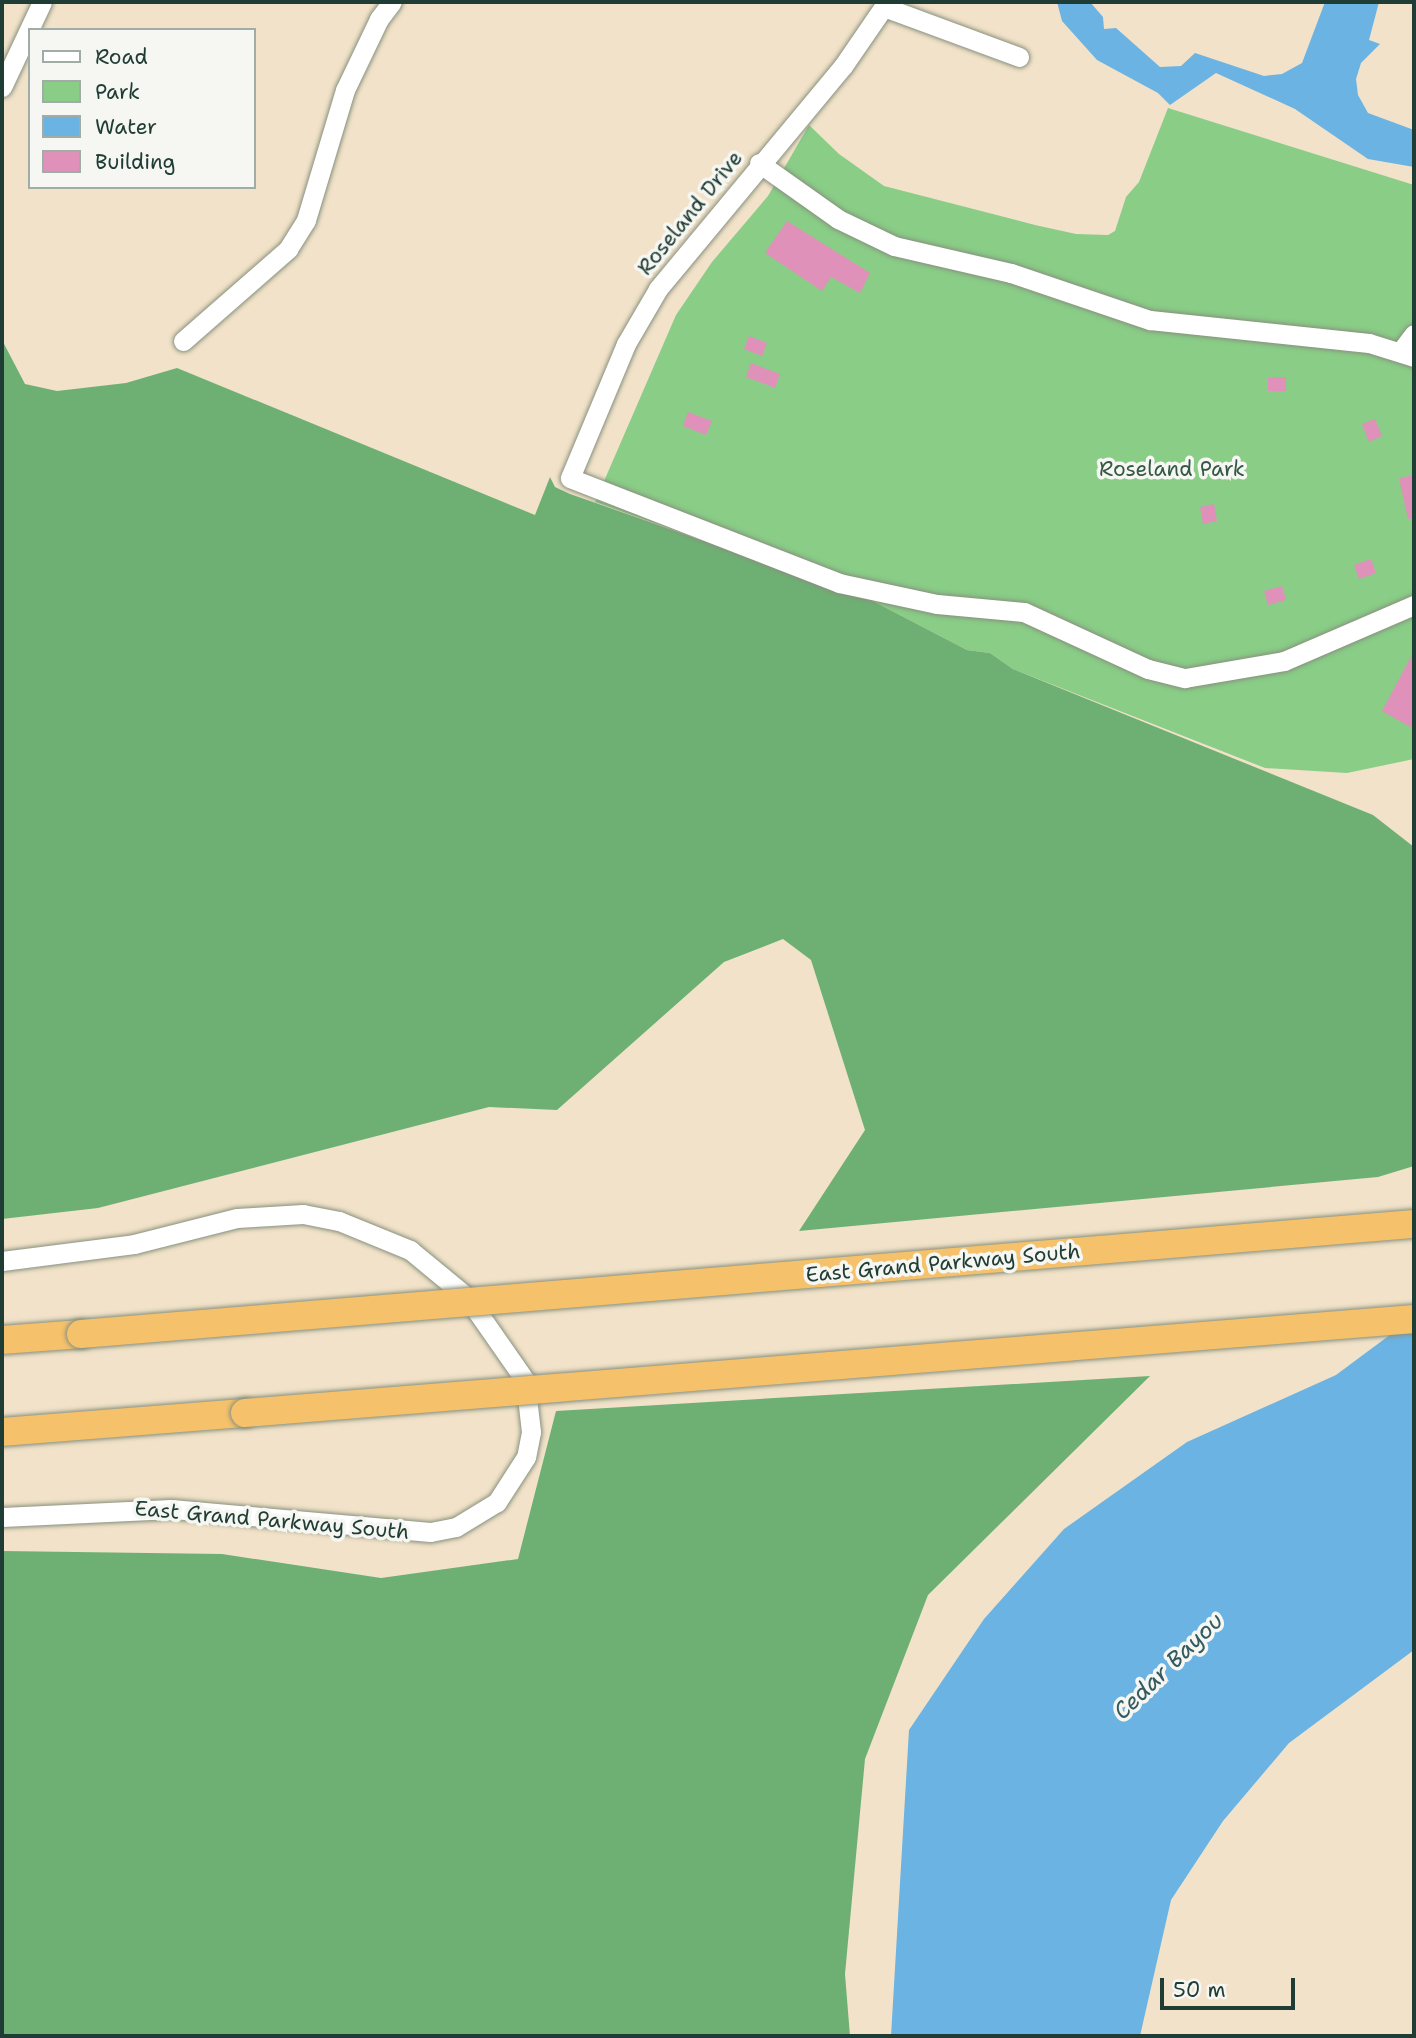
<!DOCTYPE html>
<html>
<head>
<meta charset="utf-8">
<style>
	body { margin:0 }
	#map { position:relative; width:1416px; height:2038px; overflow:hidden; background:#f1e2c9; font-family:"Shantell Sans",sans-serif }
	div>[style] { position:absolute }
	.green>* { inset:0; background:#89cd87 }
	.forest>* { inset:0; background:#6eb074 }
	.water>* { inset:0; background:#6ab3e2 }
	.building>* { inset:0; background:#e091ba }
	.roads { filter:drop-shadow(0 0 2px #88907e) drop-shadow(0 0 2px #88907e) }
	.minor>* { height:19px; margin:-9.5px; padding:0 9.5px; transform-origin:9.5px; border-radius:9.5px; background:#fff }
	.highway>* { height:28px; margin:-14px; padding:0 14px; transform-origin:14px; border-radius:14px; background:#f5c16b }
	.bridges { filter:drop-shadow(0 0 2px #88907e) drop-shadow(0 0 2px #88907e) }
	.highway-bridge>* { height:28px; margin:-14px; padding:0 14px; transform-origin:14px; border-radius:14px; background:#f5c16b }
	span { translate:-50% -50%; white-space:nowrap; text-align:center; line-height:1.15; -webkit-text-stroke:7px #f6f6f2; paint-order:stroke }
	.street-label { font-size:21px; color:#1f3d34 }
	.park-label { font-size:21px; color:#345a45 }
	.water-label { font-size:23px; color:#325a60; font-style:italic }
	.frame { position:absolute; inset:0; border:4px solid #1f3d34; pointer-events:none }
	.legend { position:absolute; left:28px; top:28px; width:228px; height:161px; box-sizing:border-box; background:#f6f6f2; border:2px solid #a0aca6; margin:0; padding:9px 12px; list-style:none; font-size:21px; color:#1f3d34 }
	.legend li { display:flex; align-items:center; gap:14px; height:35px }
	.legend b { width:35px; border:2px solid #a0aca6 }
	.scale { position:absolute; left:1160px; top:1978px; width:135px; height:32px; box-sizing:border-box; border:4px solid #1f3d34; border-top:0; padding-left:9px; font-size:21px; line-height:24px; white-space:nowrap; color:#1f3d34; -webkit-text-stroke:5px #f6f6f2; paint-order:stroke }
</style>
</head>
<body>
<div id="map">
	<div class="green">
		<i style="clip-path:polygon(1168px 108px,1414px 185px,1414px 759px,1347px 773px,1265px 768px,1013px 669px,990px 653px,967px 650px,869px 599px,595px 502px,676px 315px,712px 262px,768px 196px,809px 125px,839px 154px,884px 186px,1035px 225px,1076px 234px,1108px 235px,1115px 231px,1126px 197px,1139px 182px)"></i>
	</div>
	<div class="forest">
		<i style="clip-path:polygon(2px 340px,25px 384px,57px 391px,126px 383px,177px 368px,535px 515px,550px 477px,555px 487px,570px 494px,869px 599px,967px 650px,990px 653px,1013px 669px,1373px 815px,1414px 847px,1414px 1166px,1378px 1177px,799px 1231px,865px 1130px,811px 960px,783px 939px,724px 962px,557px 1110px,489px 1107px,98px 1208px,2px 1219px)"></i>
		<i style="clip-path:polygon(1150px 1376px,928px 1595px,865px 1759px,845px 1974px,850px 2036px,2px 2036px,2px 1551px,222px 1554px,381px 1578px,518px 1559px,556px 1411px)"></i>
	</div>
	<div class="water">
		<i style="clip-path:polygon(1057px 2px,1090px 2px,1103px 17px,1104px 29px,1116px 28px,1160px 67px,1181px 66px,1195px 53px,1264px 76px,1282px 74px,1302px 63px,1325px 2px,1379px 2px,1369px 40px,1380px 44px,1361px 63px,1356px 79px,1358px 95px,1368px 113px,1414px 130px,1414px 167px,1368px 159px,1295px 109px,1216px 73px,1170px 105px,1158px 93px,1097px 60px,1062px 21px)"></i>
		<i style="clip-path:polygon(1414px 1317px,1414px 1650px,1289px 1743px,1223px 1821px,1171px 1900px,1140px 2036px,891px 2036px,909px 1730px,984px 1619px,1064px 1529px,1187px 1442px,1336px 1375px)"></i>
	</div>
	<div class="building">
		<i style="clip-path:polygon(787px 221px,870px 273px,860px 293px,831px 277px,822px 291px,765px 253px)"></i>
		<i style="clip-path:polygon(749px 336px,767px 343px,762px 356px,744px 349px)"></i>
		<i style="clip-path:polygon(751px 363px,780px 374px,775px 388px,746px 377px)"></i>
		<i style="clip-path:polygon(1268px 377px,1286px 377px,1286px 391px,1268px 391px)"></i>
		<i style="clip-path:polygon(688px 412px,712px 421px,706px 435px,683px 426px)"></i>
		<i style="clip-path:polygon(1375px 419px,1382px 436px,1369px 442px,1362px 424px)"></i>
		<i style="clip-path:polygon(1414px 475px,1414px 518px,1408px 519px,1399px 478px)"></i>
		<i style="clip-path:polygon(1214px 504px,1217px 521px,1203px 524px,1200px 507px)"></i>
		<i style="clip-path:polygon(1371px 559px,1376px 573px,1359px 579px,1354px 565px)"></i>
		<i style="clip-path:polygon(1282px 586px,1286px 600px,1268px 605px,1264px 591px)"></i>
		<i style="clip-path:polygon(1414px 651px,1414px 729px,1382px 711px)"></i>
	</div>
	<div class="roads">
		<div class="minor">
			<i style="left:887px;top:2px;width:78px;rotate:124.5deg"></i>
			<i style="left:843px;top:66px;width:290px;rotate:129.7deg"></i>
			<i style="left:658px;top:289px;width:64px;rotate:120.2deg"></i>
			<i style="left:626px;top:344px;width:145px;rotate:112.7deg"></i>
			<i style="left:570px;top:478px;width:289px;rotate:21.3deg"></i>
			<i style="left:839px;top:583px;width:100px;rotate:12.1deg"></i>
			<i style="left:937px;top:604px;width:87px;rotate:5.3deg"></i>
			<i style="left:1024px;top:612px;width:136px;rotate:24.7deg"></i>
			<i style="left:1148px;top:669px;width:38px;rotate:14deg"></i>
			<i style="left:1185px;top:678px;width:100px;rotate:-9.7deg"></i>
			<i style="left:1284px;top:661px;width:142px;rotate:-23.3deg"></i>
			<i style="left:884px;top:7px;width:144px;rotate:20.3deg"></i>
			<i style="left:2px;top:87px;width:94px;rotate:-64.8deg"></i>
			<i style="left:759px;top:163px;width:97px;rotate:35.3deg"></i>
			<i style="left:838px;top:219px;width:62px;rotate:25.7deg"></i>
			<i style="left:894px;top:246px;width:120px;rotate:13deg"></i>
			<i style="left:1011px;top:273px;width:147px;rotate:18.7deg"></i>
			<i style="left:1150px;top:320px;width:220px;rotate:6deg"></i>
			<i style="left:1369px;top:343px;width:47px;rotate:17.3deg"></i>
			<i style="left:183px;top:341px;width:140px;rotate:-41.2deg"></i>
			<i style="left:288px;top:249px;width:34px;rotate:-58deg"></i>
			<i style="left:306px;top:220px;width:136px;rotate:-73.3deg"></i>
			<i style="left:345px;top:90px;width:79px;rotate:-64.4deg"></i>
			<i style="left:379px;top:19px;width:21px;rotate:-53deg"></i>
			<i style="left:1401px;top:351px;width:21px;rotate:-53deg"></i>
			<i style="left:2px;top:1261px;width:133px;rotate:-7.3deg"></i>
			<i style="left:134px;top:1244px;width:106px;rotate:-14.2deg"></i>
			<i style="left:237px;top:1218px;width:66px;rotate:-3.5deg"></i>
			<i style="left:303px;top:1214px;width:37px;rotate:11deg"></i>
			<i style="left:339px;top:1221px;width:77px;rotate:22.2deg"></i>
			<i style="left:410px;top:1250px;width:74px;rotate:39.5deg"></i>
			<i style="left:467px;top:1297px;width:101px;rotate:55.1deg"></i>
			<i style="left:525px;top:1380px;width:52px;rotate:83.4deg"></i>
			<i style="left:531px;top:1432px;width:25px;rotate:101deg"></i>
			<i style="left:526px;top:1457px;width:54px;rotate:122.8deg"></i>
			<i style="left:497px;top:1502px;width:48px;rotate:148.6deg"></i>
			<i style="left:456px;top:1527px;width:26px;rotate:169deg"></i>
			<i style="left:430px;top:1532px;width:260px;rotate:-174.9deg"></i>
			<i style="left:171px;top:1509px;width:169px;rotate:177.3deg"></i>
		</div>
		<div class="highway">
			<i style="left:2px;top:1340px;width:79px;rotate:-4.3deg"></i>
			<i style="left:2px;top:1432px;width:244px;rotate:-4.5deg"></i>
		</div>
	</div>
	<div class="bridges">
		<div class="highway-bridge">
			<i style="left:81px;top:1334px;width:1338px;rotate:-4.72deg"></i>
			<i style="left:245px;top:1413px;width:1173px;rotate:-4.6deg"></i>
		</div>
	</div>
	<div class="street-label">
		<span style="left:690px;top:213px;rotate:-51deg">Roseland Drive</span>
		<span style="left:943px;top:1263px;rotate:-5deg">East Grand Parkway South</span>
		<span style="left:272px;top:1520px;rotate:5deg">East Grand Parkway South</span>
	</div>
	<div class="park-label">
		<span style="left:1172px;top:469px">Roseland Park</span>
	</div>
	<div class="water-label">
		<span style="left:1168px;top:1666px;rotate:-44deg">Cedar Bayou</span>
	</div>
	<div class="frame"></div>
	<ul class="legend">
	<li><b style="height:9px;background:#fff"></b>Road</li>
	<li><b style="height:19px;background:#89cd87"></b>Park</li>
	<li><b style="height:19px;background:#6ab3e2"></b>Water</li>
	<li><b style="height:19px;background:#e091ba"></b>Building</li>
	</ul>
	<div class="scale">50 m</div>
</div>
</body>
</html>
